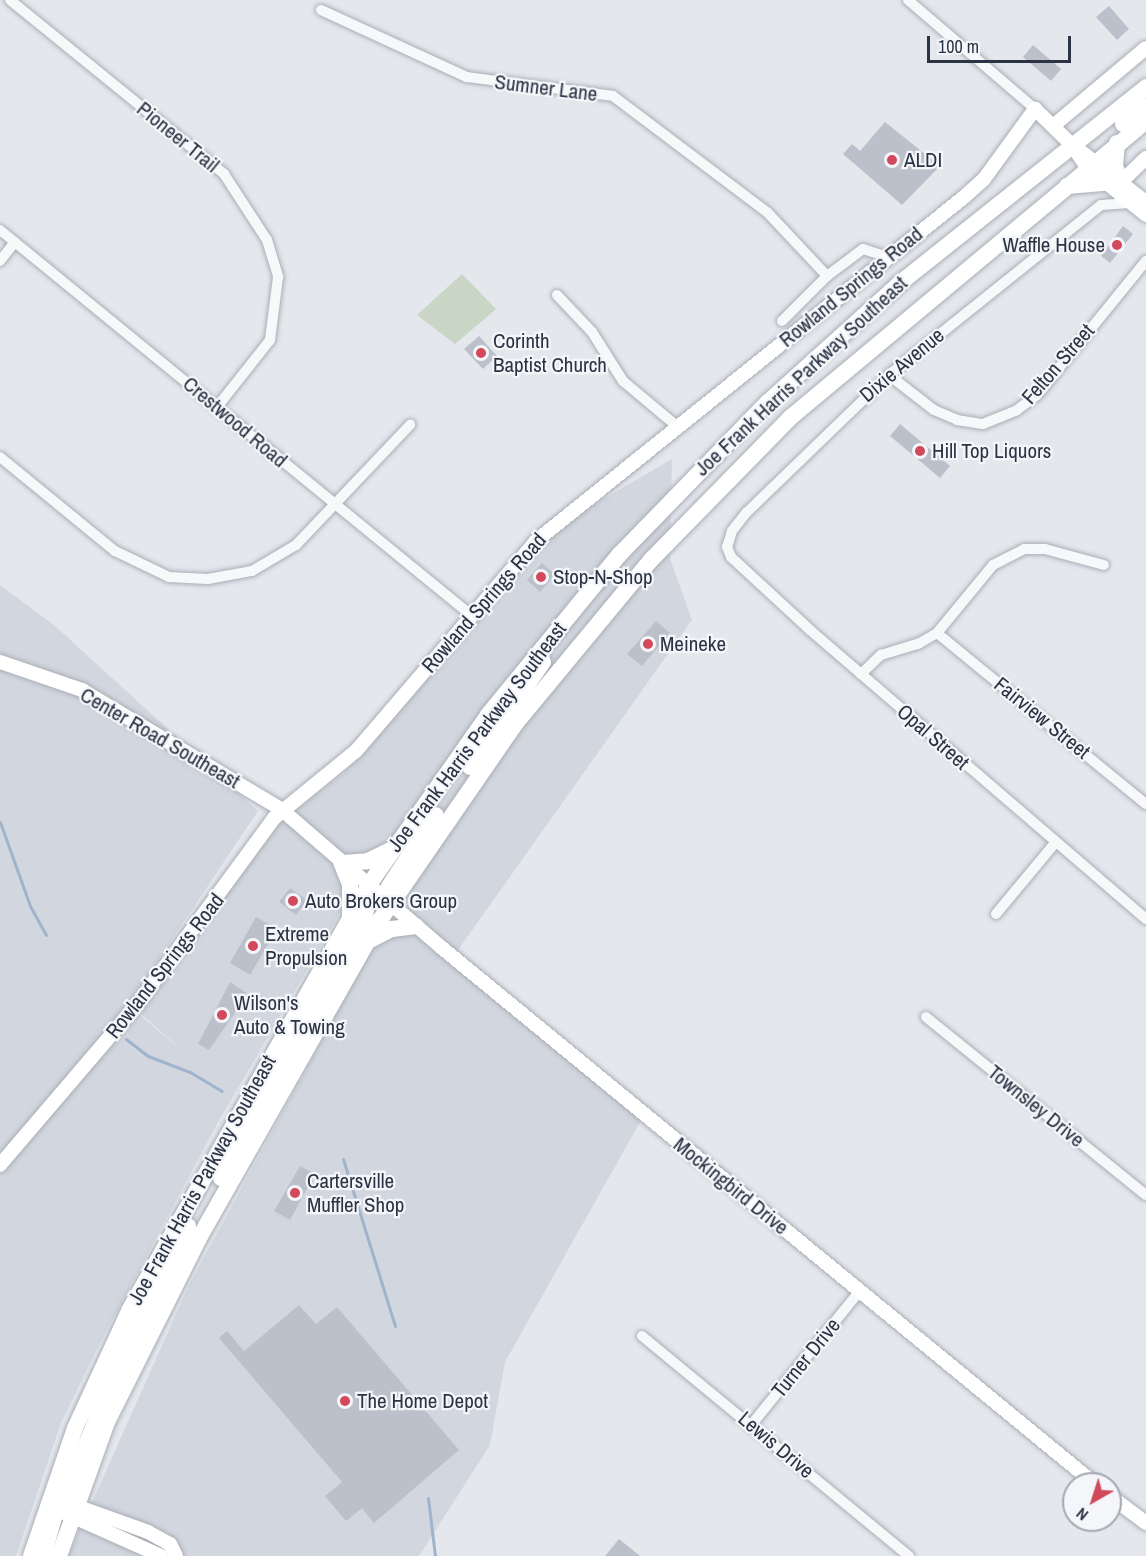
<!DOCTYPE html>
<html>
<head>
<meta charset="utf-8">
<style>
	body { margin:0 }
	#map { position:relative; width:1146px; height:1556px; overflow:hidden; background:#e4e7ec; font-family:"Archivo Narrow",sans-serif }
	div>[style] { position:absolute }
	.built>* { inset:0; background:#d2d6de }
	.green>* { inset:0; background:#c9d6c5 }
	.stream>* { height:3px; margin:-1.5px; padding:0 1.5px; transform-origin:1.5px; border-radius:1.5px; background:#9fb4cc }
	.building>* { inset:0; background:#bbc0ca }
	.roads { filter:drop-shadow(0 0 2px #a9aeb7) drop-shadow(0 0 2px #a9aeb7) }
	.street>* { height:10px; margin:-5px; padding:0 5px; transform-origin:5px; border-radius:5px; background:#f7f8fa }
	.secondary>* { height:14px; margin:-7px; padding:0 7px; transform-origin:7px; border-radius:7px; background:#fff }
	.primary>* { height:16px; margin:-8px; padding:0 8px; transform-origin:8px; border-radius:8px; background:#fff }
	.dots>* { width:16px; height:16px; translate:-50% -50%; box-sizing:border-box; border:3px solid #f4f6f9; border-radius:50% }
	span { translate:-50% -50%; white-space:nowrap; text-align:center; line-height:1.15; -webkit-text-stroke:4.5px #f4f6f9; paint-order:stroke }
	.street-label { font-size:21px; color:#2b3445 }
	.poi-label { font-size:21px; color:#2b3445 }
	.left { translate:0 -50%; text-align:left }
	.right { translate:-100% -50%; text-align:right }
	.north { position:absolute; left:1062px; top:1472px; width:60px; height:60px; box-sizing:border-box; background:#f4f6f9; border:2px solid #a4a8b1; border-radius:50%; rotate:219deg; font-size:16px; font-weight:700; line-height:24px; text-align:center; color:#2b3445 }
	.north::after { content:''; display:block; margin:auto; width:21px; height:27px; background:#d1495b; clip-path:polygon(50% 0,100% 100%,50% 72%,0 100%) }
	.scale { position:absolute; left:927px; top:36px; width:144px; height:27px; box-sizing:border-box; border:3px solid #2b3445; border-top:0; padding-left:8px; font-size:18px; line-height:21px; white-space:nowrap; color:#2b3445; -webkit-text-stroke:4px #f4f6f9; paint-order:stroke }
</style>
</head>
<body>
<div id="map">
	<div class="built">
		<i style="clip-path:polygon(672px 459px,670px 559px,692px 620px,453px 957px,354px 889px,217px 1124px,98px 1347px,61px 1423px,16px 1556px,0 1556px,0 585px,55px 626px,258px 811px,128px 1005px,193px 1060px,139px 1012px,280px 822px,344px 773px,512px 574px,578px 514px)"></i>
		<i style="clip-path:polygon(390px 915px,644px 1115px,505px 1362px,490px 1445px,419px 1556px,68px 1556px,189px 1285px)"></i>
	</div>
	<div class="green">
		<i style="clip-path:polygon(462px 274px,496px 309px,455px 344px,417px 315px)"></i>
	</div>
	<div class="stream">
		<i style="left:0;top:822px;width:89px;rotate:70.3deg"></i>
		<i style="left:30px;top:906px;width:33px;rotate:61deg"></i>
		<i style="left:126px;top:1039px;width:28px;rotate:38deg"></i>
		<i style="left:148px;top:1056px;width:45px;rotate:20.9deg"></i>
		<i style="left:190px;top:1072px;width:37px;rotate:31deg"></i>
		<i style="left:343px;top:1159px;width:175px;rotate:72.7deg"></i>
		<i style="left:428px;top:1498px;width:58px;rotate:83.1deg"></i>
	</div>
	<div class="building">
		<i style="clip-path:polygon(1109px 6px,1129px 29px,1117px 40px,1096px 17px)"></i>
		<i style="clip-path:polygon(1033px 45px,1061px 69px,1051px 81px,1023px 57px)"></i>
		<i style="clip-path:polygon(885px 122px,940px 166px,902px 205px,843px 154px,852px 144px,860px 151px)"></i>
		<i style="clip-path:polygon(1123px 226px,1133px 234px,1110px 263px,1101px 256px)"></i>
		<i style="clip-path:polygon(479px 336px,497px 356px,483px 369px,464px 349px)"></i>
		<i style="clip-path:polygon(900px 424px,950px 466px,940px 478px,890px 436px)"></i>
		<i style="clip-path:polygon(542px 563px,555px 575px,540px 592px,527px 580px)"></i>
		<i style="clip-path:polygon(656px 621px,670px 633px,642px 666px,627px 654px)"></i>
		<i style="clip-path:polygon(290px 888px,307px 900px,296px 915px,279px 902px)"></i>
		<i style="clip-path:polygon(256px 917px,277px 929px,250px 975px,230px 963px)"></i>
		<i style="clip-path:polygon(230px 982px,248px 994px,209px 1050px,198px 1044px)"></i>
		<i style="clip-path:polygon(300px 1166px,315px 1174px,290px 1220px,274px 1211px)"></i>
		<i style="clip-path:polygon(299px 1305px,316px 1324px,337px 1307px,459px 1450px,374px 1523px,362px 1508px,346px 1521px,325px 1496px,342px 1482px,219px 1338px,227px 1331px,244px 1351px)"></i>
		<i style="clip-path:polygon(619px 1539px,640px 1556px,605px 1556px)"></i>
	</div>
	<div class="roads">
		<div class="street">
			<i style="left:10px;top:0;width:276px;rotate:39.1deg"></i>
			<i style="left:224px;top:174px;width:79px;rotate:56.9deg"></i>
			<i style="left:267px;top:240px;width:39px;rotate:73deg"></i>
			<i style="left:278px;top:277px;width:64px;rotate:97.2deg"></i>
			<i style="left:270px;top:340px;width:85px;rotate:128.3deg"></i>
			<i style="left:908px;top:0;width:167px;rotate:40.6deg"></i>
			<i style="left:321px;top:10px;width:161px;rotate:24.7deg"></i>
			<i style="left:467px;top:77px;width:147px;rotate:7.4deg"></i>
			<i style="left:613px;top:96px;width:193px;rotate:37deg"></i>
			<i style="left:767px;top:212px;width:88px;rotate:46.8deg"></i>
			<i style="left:827px;top:276px;width:45px;rotate:-36.9deg"></i>
			<i style="left:863px;top:249px;width:26px;rotate:18deg"></i>
			<i style="left:1129px;top:203px;width:28px;rotate:176deg"></i>
			<i style="left:1101px;top:205px;width:272px;rotate:141.3deg"></i>
			<i style="left:889px;top:375px;width:199px;rotate:136deg"></i>
			<i style="left:746px;top:513px;width:23px;rotate:128deg"></i>
			<i style="left:732px;top:531px;width:17px;rotate:107deg"></i>
			<i style="left:727px;top:547px;width:11px;rotate:68deg"></i>
			<i style="left:731px;top:557px;width:108px;rotate:42.7deg"></i>
			<i style="left:810px;top:630px;width:443px;rotate:40.7deg"></i>
			<i style="left:0;top:230px;width:608px;rotate:39.26deg"></i>
			<i style="left:0;top:261px;width:24px;rotate:-52deg"></i>
			<i style="left:557px;top:295px;width:51px;rotate:46.6deg"></i>
			<i style="left:592px;top:332px;width:58px;rotate:57.7deg"></i>
			<i style="left:623px;top:381px;width:73px;rotate:40deg"></i>
			<i style="left:782px;top:321px;width:64px;rotate:-45deg"></i>
			<i style="left:889px;top:375px;width:57px;rotate:37.9deg"></i>
			<i style="left:934px;top:410px;width:25px;rotate:23deg"></i>
			<i style="left:957px;top:420px;width:26px;rotate:9deg"></i>
			<i style="left:983px;top:424px;width:37px;rotate:-22deg"></i>
			<i style="left:1017px;top:410px;width:25px;rotate:-37deg"></i>
			<i style="left:1037px;top:395px;width:173px;rotate:-50.9deg"></i>
			<i style="left:0;top:457px;width:149px;rotate:39.3deg"></i>
			<i style="left:115px;top:551px;width:60px;rotate:25.7deg"></i>
			<i style="left:169px;top:577px;width:39px;rotate:3deg"></i>
			<i style="left:208px;top:579px;width:45px;rotate:-10.3deg"></i>
			<i style="left:252px;top:571px;width:51px;rotate:-30.6deg"></i>
			<i style="left:296px;top:545px;width:166px;rotate:-46.5deg"></i>
			<i style="left:937px;top:633px;width:270px;rotate:39.3deg"></i>
			<i style="left:861px;top:674px;width:28px;rotate:-44deg"></i>
			<i style="left:881px;top:655px;width:39px;rotate:-17deg"></i>
			<i style="left:918px;top:644px;width:22px;rotate:-30deg"></i>
			<i style="left:937px;top:633px;width:88px;rotate:-50.5deg"></i>
			<i style="left:993px;top:565px;width:35px;rotate:-27deg"></i>
			<i style="left:1024px;top:549px;width:21px"></i>
			<i style="left:1045px;top:549px;width:61px;rotate:15.2deg"></i>
			<i style="left:996px;top:914px;width:92px;rotate:-50.3deg"></i>
			<i style="left:926px;top:1017px;width:283px;rotate:39deg"></i>
			<i style="left:642px;top:1336px;width:346px;rotate:39.5deg"></i>
			<i style="left:752px;top:1424px;width:170px;rotate:-51deg"></i>
		</div>
		<div class="secondary">
			<i style="left:1053px;top:126px;width:121px;rotate:-40deg"></i>
			<i style="left:1074px;top:146px;width:91px;rotate:37.9deg"></i>
			<i style="left:1121px;top:182px;width:35px;rotate:-44deg"></i>
			<i style="left:0;top:662px;width:87px;rotate:18.9deg"></i>
			<i style="left:82px;top:690px;width:232px;rotate:30.9deg"></i>
			<i style="left:281px;top:809px;width:213px;rotate:40.8deg"></i>
			<i style="left:442px;top:948px;width:845px;rotate:39.38deg"></i>
			<i style="left:0;top:1165px;width:209px;rotate:-49.5deg"></i>
			<i style="left:136px;top:1006px;width:233px;rotate:-53.7deg"></i>
			<i style="left:274px;top:818px;width:106px;rotate:-39.3deg"></i>
			<i style="left:356px;top:751px;width:277px;rotate:-49.4deg"></i>
			<i style="left:536px;top:541px;width:549px;rotate:-38.79deg"></i>
			<i style="left:964px;top:197px;width:27px;rotate:-42deg"></i>
			<i style="left:984px;top:179px;width:87px;rotate:-53.9deg"></i>
			<i style="left:1035px;top:109px;width:52px;rotate:44.2deg"></i>
			<i style="left:1072px;top:145px;width:27px;rotate:56deg"></i>
			<i style="left:1087px;top:167px;width:76px;rotate:39.1deg"></i>
			<i style="left:1110px;top:1496px;width:45px;rotate:36.9deg"></i>
			<i style="left:68px;top:1503px;width:85px;rotate:19.9deg"></i>
			<i style="left:148px;top:1532px;width:25px;rotate:29deg"></i>
			<i style="left:170px;top:1544px;width:13px;rotate:63deg"></i>
			<i style="left:65px;top:1513px;width:105px;rotate:24.1deg"></i>
		</div>
		<div class="primary">
			<i style="left:1123px;top:124px;width:29px;rotate:-38deg"></i>
			<i style="left:1117px;top:143px;width:23px;rotate:95deg"></i>
			<i style="left:1115px;top:166px;width:17px;rotate:69deg"></i>
			<i style="left:1067px;top:186px;width:38px;rotate:-5deg"></i>
			<i style="left:470px;top:767px;width:128px;rotate:-55.2deg"></i>
			<i style="left:341px;top:862px;width:24px;rotate:68deg"></i>
			<i style="left:350px;top:884px;width:32px;rotate:90deg"></i>
			<i style="left:342px;top:863px;width:26px;rotate:-4deg"></i>
			<i style="left:368px;top:861px;width:25px;rotate:-26deg"></i>
			<i style="left:388px;top:888px;width:87px;rotate:-56.7deg"></i>
			<i style="left:368px;top:941px;width:27px;rotate:-27deg"></i>
			<i style="left:392px;top:929px;width:24px;rotate:-7deg"></i>
			<i style="left:221px;top:1178px;width:297px;rotate:-61.2deg"></i>
			<i style="left:364px;top:918px;width:25px;rotate:-76deg"></i>
			<i style="left:60px;top:1509px;width:149px;rotate:-67.9deg"></i>
			<i style="left:116px;top:1371px;width:162px;rotate:-63.6deg"></i>
			<i style="left:31px;top:1556px;width:135px;rotate:-71deg"></i>
			<i style="left:75px;top:1428px;width:131px;rotate:-65.2deg"></i>
			<i style="left:130px;top:1309px;width:485px;rotate:-60.6deg"></i>
			<i style="left:368px;top:886px;width:209px;rotate:-54.9deg"></i>
			<i style="left:488px;top:715px;width:208px;rotate:-50.7deg"></i>
			<i style="left:620px;top:554px;width:212px;rotate:-45.8deg"></i>
			<i style="left:768px;top:402px;width:178px;rotate:-42deg"></i>
			<i style="left:900px;top:283px;width:315px;rotate:-38.5deg"></i>
			<i style="left:43px;top:1556px;width:47px;rotate:-73.9deg"></i>
			<i style="left:59px;top:1556px;width:142px;rotate:-70.3deg"></i>
			<i style="left:107px;top:1422px;width:206px;rotate:-63.4deg"></i>
			<i style="left:199px;top:1238px;width:366px;rotate:-60.4deg"></i>
			<i style="left:380px;top:920px;width:239px;rotate:-55.4deg"></i>
			<i style="left:516px;top:723px;width:212px;rotate:-50.4deg"></i>
			<i style="left:651px;top:560px;width:200px;rotate:-45.6deg"></i>
			<i style="left:791px;top:417px;width:462px;rotate:-39.8deg"></i>
		</div>
	</div>
	<div class="dots">
		<i style="left:892px;top:160px;background:#d1495b"></i>
		<i style="left:1117px;top:245px;background:#d1495b"></i>
		<i style="left:481px;top:353px;background:#d1495b"></i>
		<i style="left:920px;top:451px;background:#d1495b"></i>
		<i style="left:541px;top:577px;background:#d1495b"></i>
		<i style="left:648px;top:644px;background:#d1495b"></i>
		<i style="left:293px;top:901px;background:#d1495b"></i>
		<i style="left:253px;top:946px;background:#d1495b"></i>
		<i style="left:222px;top:1015px;background:#d1495b"></i>
		<i style="left:295px;top:1193px;background:#d1495b"></i>
		<i style="left:345px;top:1401px;background:#d1495b"></i>
	</div>
	<div class="street-label">
		<span style="left:546px;top:88px;rotate:7deg">Sumner Lane</span>
		<span style="left:178px;top:137px;rotate:39deg">Pioneer Trail</span>
		<span style="left:851px;top:287px;rotate:-39deg">Rowland Springs Road</span>
		<span style="left:1058px;top:364px;rotate:-49deg">Felton Street</span>
		<span style="left:902px;top:365px;rotate:-40deg">Dixie Avenue</span>
		<span style="left:801px;top:376px;rotate:-43deg">Joe Frank Harris Parkway Southeast</span>
		<span style="left:235px;top:422px;rotate:40deg">Crestwood Road</span>
		<span style="left:484px;top:603px;rotate:-49deg">Rowland Springs Road</span>
		<span style="left:1042px;top:718px;rotate:39deg">Fairview Street</span>
		<span style="left:477px;top:737px;rotate:-53deg">Joe Frank Harris Parkway Southeast</span>
		<span style="left:933px;top:737px;rotate:41deg">Opal Street</span>
		<span style="left:160px;top:738px;rotate:30deg">Center Road Southeast</span>
		<span style="left:165px;top:966px;rotate:-52deg">Rowland Springs Road</span>
		<span style="left:1036px;top:1106px;rotate:39deg">Townsley Drive</span>
		<span style="left:202px;top:1180px;rotate:-61deg">Joe Frank Harris Parkway Southeast</span>
		<span style="left:731px;top:1186px;rotate:39deg">Mockingbird Drive</span>
		<span style="left:806px;top:1358px;rotate:-51deg">Turner Drive</span>
		<span style="left:776px;top:1445px;rotate:40deg">Lewis Drive</span>
	</div>
	<div class="poi-label">
		<span class="left" style="left:904px;top:160px">ALDI</span>
		<span class="right" style="left:1105px;top:245px">Waffle House</span>
		<span class="left" style="left:493px;top:353px">Corinth<br>Baptist Church</span>
		<span class="left" style="left:932px;top:451px">Hill Top Liquors</span>
		<span class="left" style="left:553px;top:577px">Stop-N-Shop</span>
		<span class="left" style="left:660px;top:644px">Meineke</span>
		<span class="left" style="left:305px;top:901px">Auto Brokers Group</span>
		<span class="left" style="left:265px;top:946px">Extreme<br>Propulsion</span>
		<span class="left" style="left:234px;top:1015px">Wilson's<br>Auto &amp; Towing</span>
		<span class="left" style="left:307px;top:1193px">Cartersville<br>Muffler Shop</span>
		<span class="left" style="left:357px;top:1401px">The Home Depot</span>
	</div>
	<div class="north">N</div>
	<div class="scale">100 m</div>
</div>
</body>
</html>
